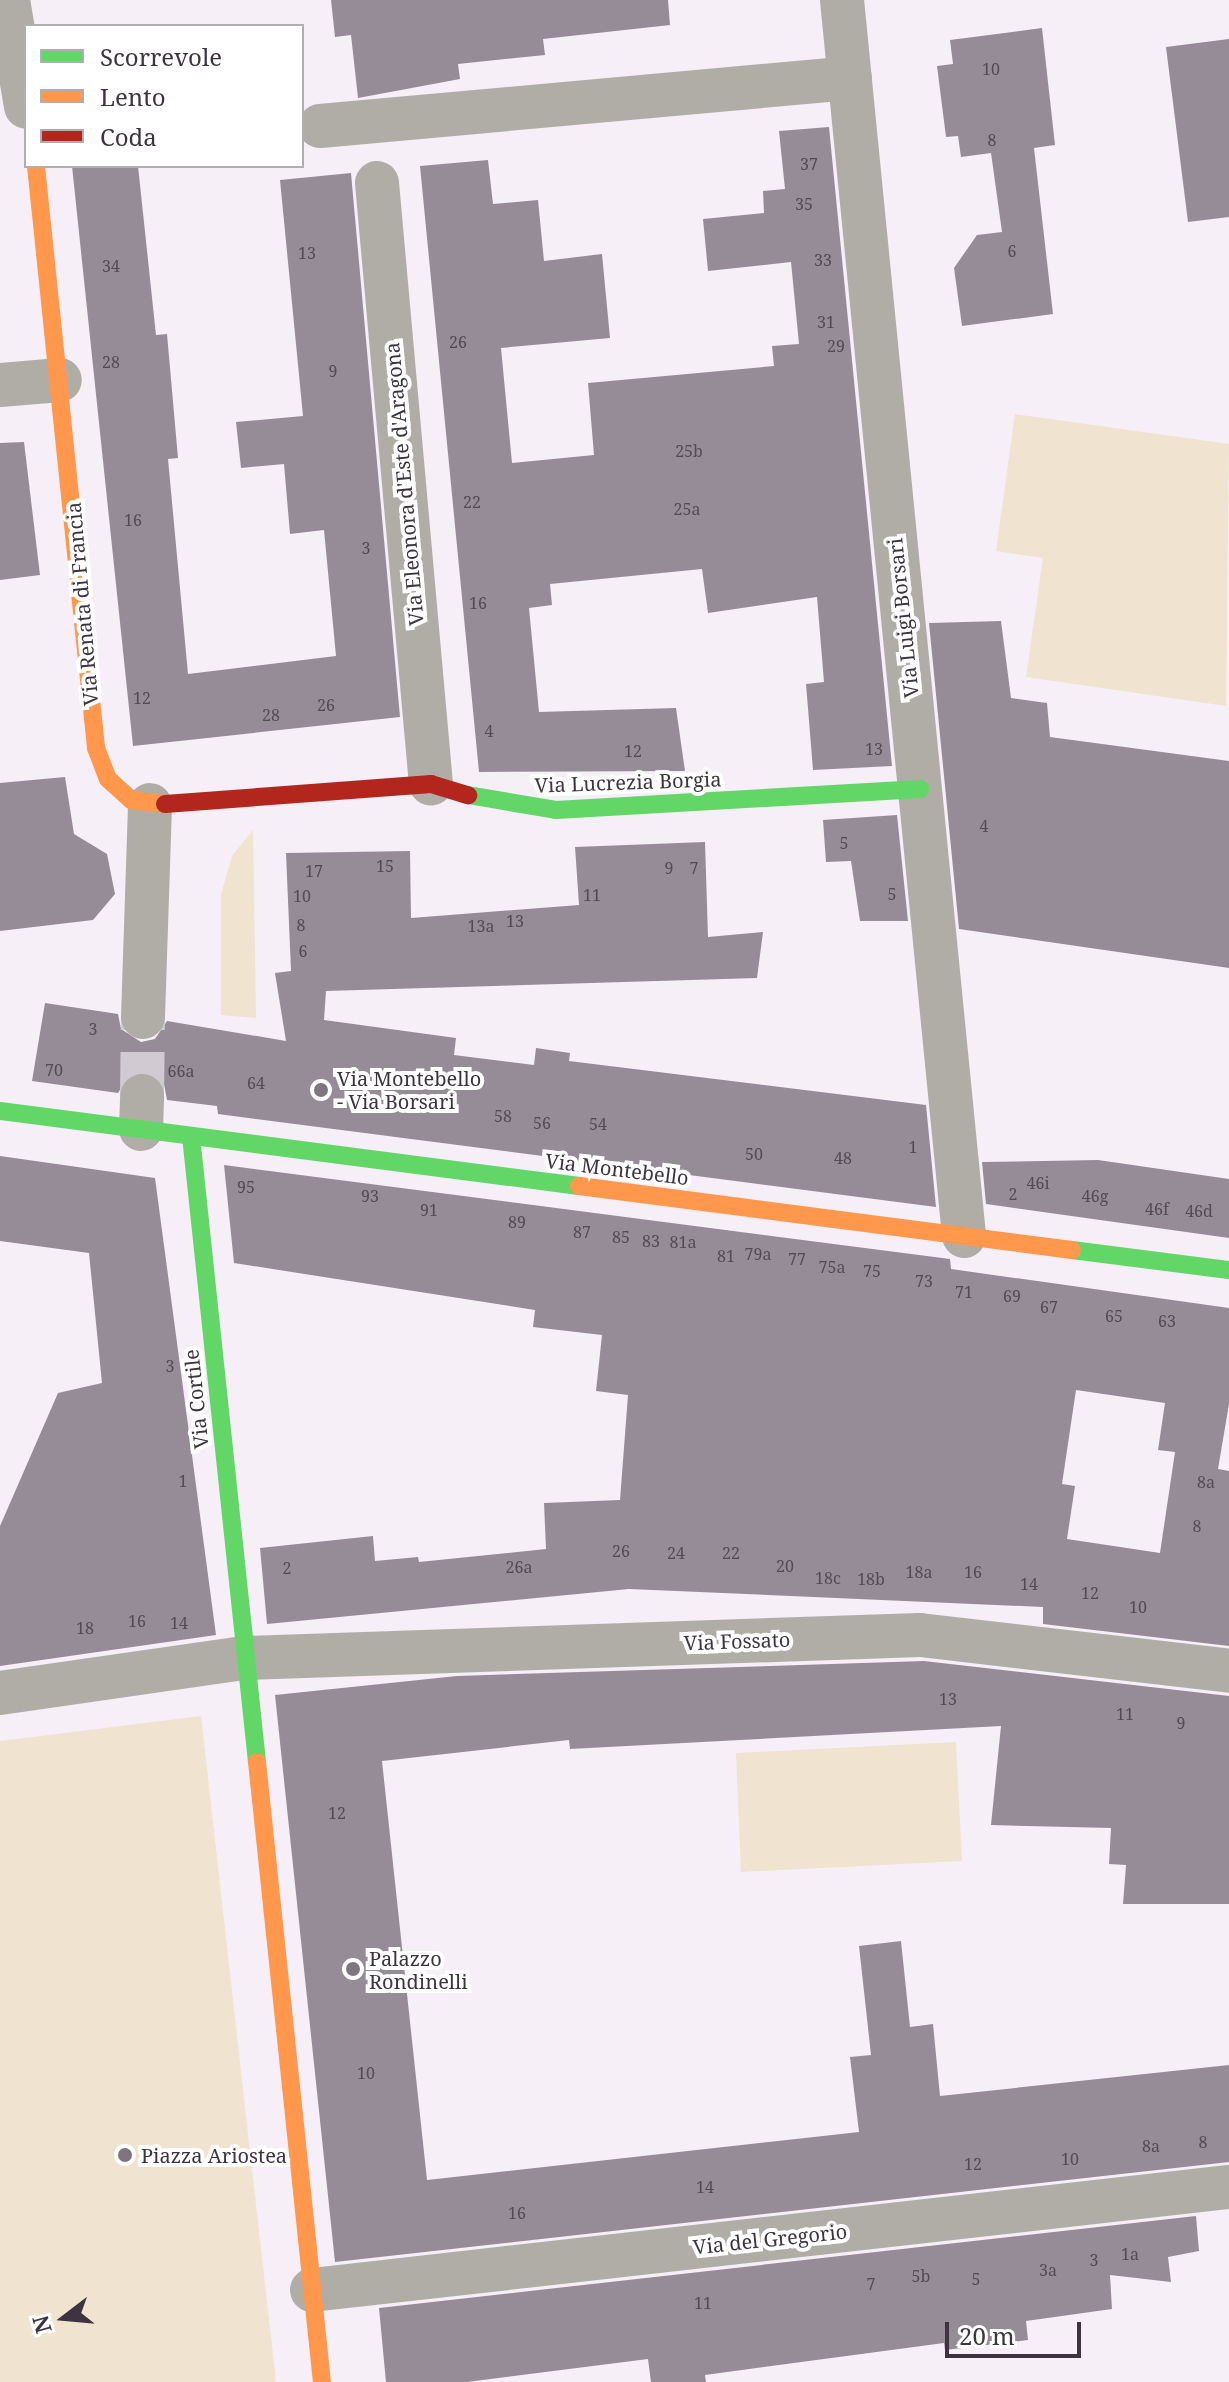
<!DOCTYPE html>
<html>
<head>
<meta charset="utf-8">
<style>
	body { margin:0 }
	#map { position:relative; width:1229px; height:2382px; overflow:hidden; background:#f6eff8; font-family:"Noto Serif",serif }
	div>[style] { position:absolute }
	.green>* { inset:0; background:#f0e3cf }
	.building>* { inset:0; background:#958c97 }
	.street-tunnel>* { height:44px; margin-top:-22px; transform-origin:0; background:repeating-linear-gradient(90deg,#d1cad3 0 44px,transparent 0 66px) }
	.street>* { height:44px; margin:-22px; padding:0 22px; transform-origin:22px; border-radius:22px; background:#b0ada7 }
	.fast>* { height:18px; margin:-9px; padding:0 9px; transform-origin:9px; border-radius:9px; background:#63d668 }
	.slow>* { height:18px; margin:-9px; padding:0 9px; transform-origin:9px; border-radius:9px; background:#ff974d }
	.jam>* { height:18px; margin:-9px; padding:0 9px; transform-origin:9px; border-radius:9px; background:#b3261e }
	.dots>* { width:22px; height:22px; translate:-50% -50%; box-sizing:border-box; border:4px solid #fff; border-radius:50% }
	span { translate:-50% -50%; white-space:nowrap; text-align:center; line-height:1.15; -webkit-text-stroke:8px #fff; paint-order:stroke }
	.number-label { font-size:16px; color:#534a55 }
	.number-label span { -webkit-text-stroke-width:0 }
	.street-label { font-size:20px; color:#3d343f }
	.poi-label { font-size:20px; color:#3d343f }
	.left { translate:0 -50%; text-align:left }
	.legend { position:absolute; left:24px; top:24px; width:280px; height:144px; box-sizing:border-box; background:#fff; border:2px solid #b1aeb2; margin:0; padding:10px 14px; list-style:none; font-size:24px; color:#3d343f }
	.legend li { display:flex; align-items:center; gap:16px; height:40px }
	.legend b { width:40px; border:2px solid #b1aeb2 }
	.north { position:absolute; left:24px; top:2278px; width:80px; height:80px; -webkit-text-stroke:6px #fff; paint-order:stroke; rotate:254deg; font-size:22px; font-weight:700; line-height:32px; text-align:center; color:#3d343f }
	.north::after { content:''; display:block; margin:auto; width:28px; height:36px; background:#3d343f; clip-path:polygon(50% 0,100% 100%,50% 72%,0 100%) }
	.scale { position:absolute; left:945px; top:2322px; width:136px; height:36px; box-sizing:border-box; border:4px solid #3d343f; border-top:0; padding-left:10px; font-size:24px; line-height:28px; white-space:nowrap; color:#3d343f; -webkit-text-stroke:6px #fff; paint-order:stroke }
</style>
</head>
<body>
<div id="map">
	<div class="green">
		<i style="clip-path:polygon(1015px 414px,1229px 444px,1226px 706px,1026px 677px,1043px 558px,996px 551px)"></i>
		<i style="clip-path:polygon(253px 830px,256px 1018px,221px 1015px,221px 895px,232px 856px)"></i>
		<i style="clip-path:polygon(201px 1716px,276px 2382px,0 2382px,0 1741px)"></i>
		<i style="clip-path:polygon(956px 1742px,962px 1861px,741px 1872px,736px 1753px)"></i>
	</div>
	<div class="building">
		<i style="clip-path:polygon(331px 0,668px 0,670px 25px,543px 39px,545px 55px,458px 64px,460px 79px,358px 98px,351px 35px,335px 37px)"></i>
		<i style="clip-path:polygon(1042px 28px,1055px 145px,1034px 148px,1053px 314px,962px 326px,954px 268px,977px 235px,1002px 232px,991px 153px,961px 157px,958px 136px,946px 137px,937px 66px,953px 64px,950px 40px)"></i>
		<i style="clip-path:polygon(1229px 39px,1229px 217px,1188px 222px,1166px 47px)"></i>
		<i style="clip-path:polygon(829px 127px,892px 766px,813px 770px,806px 684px,824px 682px,817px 597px,708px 613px,702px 569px,550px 584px,552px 605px,529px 608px,539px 712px,676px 708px,685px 771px,479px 772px,420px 166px,488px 160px,493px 204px,538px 200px,544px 261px,602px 254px,610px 338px,501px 348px,512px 463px,594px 455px,588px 383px,774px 366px,772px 346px,799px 344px,791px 262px,708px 271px,703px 219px,764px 213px,763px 191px,785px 189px,779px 131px)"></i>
		<i style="clip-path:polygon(72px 166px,138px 166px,156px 335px,167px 334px,178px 458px,168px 459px,188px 674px,336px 656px,324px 530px,290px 534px,284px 464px,241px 468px,236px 422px,303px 416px,280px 180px,351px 173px,400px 717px,133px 746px)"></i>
		<i style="clip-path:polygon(24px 442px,40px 575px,0 580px,0 443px)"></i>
		<i style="clip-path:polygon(1001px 621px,1011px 698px,1047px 703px,1050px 737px,1229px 761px,1229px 968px,959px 929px,929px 623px)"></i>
		<i style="clip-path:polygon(65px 777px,74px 834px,107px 854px,115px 894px,93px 920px,0 931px,0 783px)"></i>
		<i style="clip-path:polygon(897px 815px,908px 921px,860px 921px,851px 861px,826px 862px,823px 820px)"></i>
		<i style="clip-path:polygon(705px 842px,708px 937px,763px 932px,757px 978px,326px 991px,324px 1020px,456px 1038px,454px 1055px,534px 1065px,536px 1048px,570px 1053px,569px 1061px,926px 1105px,936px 1207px,218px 1114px,217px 1106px,167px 1100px,164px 1084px,144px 1071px,130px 1074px,118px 1093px,32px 1081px,45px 1003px,118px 1014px,121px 1029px,141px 1042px,155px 1039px,167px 1021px,286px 1041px,275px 973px,291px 971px,286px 853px,410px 851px,411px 918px,579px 905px,575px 847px)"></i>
		<i style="clip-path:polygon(0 1156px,155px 1178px,216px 1635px,0 1666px,0 1526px,58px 1393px,102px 1383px,89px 1253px,0 1241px)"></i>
		<i style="clip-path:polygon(1098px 1160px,1229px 1179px,1229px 1238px,986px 1204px,982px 1162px)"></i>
		<i style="clip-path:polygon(evenodd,224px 1165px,950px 1259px,951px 1269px,1229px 1308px,1229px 1404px,1218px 1469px,1229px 1471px,1229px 1646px,1043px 1624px,1043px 1607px,629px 1589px,267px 1624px,260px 1548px,373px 1536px,375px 1561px,418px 1557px,419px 1562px,546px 1549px,544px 1503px,620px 1500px,628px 1395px,596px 1391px,602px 1335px,533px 1327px,535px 1310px,234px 1263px,224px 1165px,1076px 1390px,1165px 1403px,1158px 1450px,1175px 1452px,1160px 1553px,1067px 1539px,1075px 1486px,1062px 1484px,1076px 1390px)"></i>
		<i style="clip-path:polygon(924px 1661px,1229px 1696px,1229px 1904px,1123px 1904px,1126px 1865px,1109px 1864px,1111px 1828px,991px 1825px,1001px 1726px,570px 1749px,569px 1740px,382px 1761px,427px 2180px,859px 2132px,850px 2057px,871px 2055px,859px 1946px,901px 1941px,910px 2027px,933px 2024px,940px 2096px,1229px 2065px,1229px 2162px,335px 2262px,275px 1695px,457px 1676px)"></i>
		<i style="clip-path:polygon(1196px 2216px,1199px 2251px,1168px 2257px,1171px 2282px,1110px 2275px,1112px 2309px,1026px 2321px,1028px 2340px,945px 2350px,944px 2343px,705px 2375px,706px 2382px,651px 2382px,648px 2359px,467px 2382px,386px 2382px,379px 2308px)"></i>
	</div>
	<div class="street-tunnel">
		<i style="left:142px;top:1096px;width:79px;rotate:-89.3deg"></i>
	</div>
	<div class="street">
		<i style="left:8px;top:0;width:108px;rotate:80.4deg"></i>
		<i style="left:842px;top:0;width:1242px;rotate:84.36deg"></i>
		<i style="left:320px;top:126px;width:532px;rotate:-5.17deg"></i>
		<i style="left:377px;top:183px;width:603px;rotate:84.87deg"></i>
		<i style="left:0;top:385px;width:60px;rotate:-4.8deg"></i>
		<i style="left:143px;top:1017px;width:212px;rotate:-88.1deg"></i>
		<i style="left:141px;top:1129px;width:33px;rotate:-88deg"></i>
		<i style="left:0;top:1693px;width:246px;rotate:-8.2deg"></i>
		<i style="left:244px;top:1658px;width:676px;rotate:-1.95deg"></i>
		<i style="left:920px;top:1635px;width:311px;rotate:6.6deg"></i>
		<i style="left:312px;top:2290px;width:923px;rotate:-6.41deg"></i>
	</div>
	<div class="fast">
		<i style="left:468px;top:795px;width:89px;rotate:9.7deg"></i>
		<i style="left:556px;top:810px;width:365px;rotate:-3.3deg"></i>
		<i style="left:0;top:1111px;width:584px;rotate:7.38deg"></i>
		<i style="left:191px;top:1136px;width:629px;rotate:83.98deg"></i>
		<i style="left:1072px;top:1250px;width:158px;rotate:7.3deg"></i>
	</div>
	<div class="slow">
		<i style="left:36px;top:166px;width:585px;rotate:84.11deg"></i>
		<i style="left:96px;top:748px;width:33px;rotate:69deg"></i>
		<i style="left:108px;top:779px;width:31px;rotate:42deg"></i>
		<i style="left:131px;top:800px;width:34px;rotate:7deg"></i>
		<i style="left:579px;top:1186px;width:497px;rotate:7.4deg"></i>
		<i style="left:257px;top:1762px;width:623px;rotate:84.02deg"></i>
	</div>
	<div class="jam">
		<i style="left:165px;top:804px;width:267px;rotate:-4.3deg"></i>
		<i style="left:431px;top:784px;width:39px;rotate:17deg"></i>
	</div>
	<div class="dots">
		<i style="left:321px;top:1090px;background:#7e7580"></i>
		<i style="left:353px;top:1969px;background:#7e7580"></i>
		<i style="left:125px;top:2155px;background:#7e7580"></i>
	</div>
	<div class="number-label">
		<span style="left:991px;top:69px">10</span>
		<span style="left:992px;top:140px">8</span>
		<span style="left:809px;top:164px">37</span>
		<span style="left:804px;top:204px">35</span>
		<span style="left:1012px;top:251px">6</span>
		<span style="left:307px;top:253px">13</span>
		<span style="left:823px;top:260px">33</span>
		<span style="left:111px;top:266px">34</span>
		<span style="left:826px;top:322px">31</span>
		<span style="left:458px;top:342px">26</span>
		<span style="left:836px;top:346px">29</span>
		<span style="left:111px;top:362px">28</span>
		<span style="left:333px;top:371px">9</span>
		<span style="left:689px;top:451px">25b</span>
		<span style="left:472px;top:502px">22</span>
		<span style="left:687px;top:509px">25a</span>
		<span style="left:133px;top:520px">16</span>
		<span style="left:366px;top:548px">3</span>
		<span style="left:478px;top:603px">16</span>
		<span style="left:142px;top:698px">12</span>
		<span style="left:326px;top:705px">26</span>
		<span style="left:271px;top:715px">28</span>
		<span style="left:489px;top:731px">4</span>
		<span style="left:874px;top:749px">13</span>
		<span style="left:633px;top:751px">12</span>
		<span style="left:984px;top:826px">4</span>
		<span style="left:844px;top:843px">5</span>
		<span style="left:385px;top:866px">15</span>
		<span style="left:669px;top:868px">9</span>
		<span style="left:694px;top:868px">7</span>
		<span style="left:314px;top:871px">17</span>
		<span style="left:892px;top:894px">5</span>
		<span style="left:592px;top:895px">11</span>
		<span style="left:302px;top:896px">10</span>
		<span style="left:515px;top:921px">13</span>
		<span style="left:301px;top:925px">8</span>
		<span style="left:481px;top:926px">13a</span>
		<span style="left:303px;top:951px">6</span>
		<span style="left:93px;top:1029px">3</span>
		<span style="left:54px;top:1070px">70</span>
		<span style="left:181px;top:1071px">66a</span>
		<span style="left:256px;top:1083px">64</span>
		<span style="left:503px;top:1116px">58</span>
		<span style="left:542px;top:1123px">56</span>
		<span style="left:598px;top:1124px">54</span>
		<span style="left:913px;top:1147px">1</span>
		<span style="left:754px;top:1154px">50</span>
		<span style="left:843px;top:1158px">48</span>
		<span style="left:1038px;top:1183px">46i</span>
		<span style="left:246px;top:1187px">95</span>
		<span style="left:1013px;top:1194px">2</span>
		<span style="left:370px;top:1196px">93</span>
		<span style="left:1095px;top:1196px">46g</span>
		<span style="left:1157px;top:1209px">46f</span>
		<span style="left:429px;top:1210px">91</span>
		<span style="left:1199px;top:1211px">46d</span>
		<span style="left:517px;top:1222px">89</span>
		<span style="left:582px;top:1232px">87</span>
		<span style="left:621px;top:1237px">85</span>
		<span style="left:651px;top:1241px">83</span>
		<span style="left:683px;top:1242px">81a</span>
		<span style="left:758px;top:1254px">79a</span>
		<span style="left:726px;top:1256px">81</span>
		<span style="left:797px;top:1259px">77</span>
		<span style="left:832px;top:1267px">75a</span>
		<span style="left:872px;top:1271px">75</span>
		<span style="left:924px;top:1281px">73</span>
		<span style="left:964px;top:1292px">71</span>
		<span style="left:1012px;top:1296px">69</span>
		<span style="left:1049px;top:1307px">67</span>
		<span style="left:1114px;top:1316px">65</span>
		<span style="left:1167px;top:1321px">63</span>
		<span style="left:170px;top:1366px">3</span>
		<span style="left:183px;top:1481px">1</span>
		<span style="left:1206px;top:1482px">8a</span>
		<span style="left:1197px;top:1526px">8</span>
		<span style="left:621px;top:1551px">26</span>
		<span style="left:676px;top:1553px">24</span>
		<span style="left:731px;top:1553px">22</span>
		<span style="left:785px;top:1566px">20</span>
		<span style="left:519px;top:1567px">26a</span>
		<span style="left:287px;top:1568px">2</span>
		<span style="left:919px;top:1572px">18a</span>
		<span style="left:973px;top:1572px">16</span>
		<span style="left:828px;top:1578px">18c</span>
		<span style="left:871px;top:1579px">18b</span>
		<span style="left:1029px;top:1584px">14</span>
		<span style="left:1090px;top:1593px">12</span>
		<span style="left:1138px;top:1607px">10</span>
		<span style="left:137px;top:1621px">16</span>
		<span style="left:179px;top:1623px">14</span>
		<span style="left:85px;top:1628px">18</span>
		<span style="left:948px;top:1699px">13</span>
		<span style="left:1125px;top:1714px">11</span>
		<span style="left:1181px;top:1723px">9</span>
		<span style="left:337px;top:1813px">12</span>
		<span style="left:366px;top:2073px">10</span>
		<span style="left:1203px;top:2142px">8</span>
		<span style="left:1151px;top:2146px">8a</span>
		<span style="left:1070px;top:2159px">10</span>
		<span style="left:973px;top:2164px">12</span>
		<span style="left:705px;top:2187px">14</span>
		<span style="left:517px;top:2213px">16</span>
		<span style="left:1130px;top:2254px">1a</span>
		<span style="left:1094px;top:2260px">3</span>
		<span style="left:1048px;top:2270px">3a</span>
		<span style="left:921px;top:2276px">5b</span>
		<span style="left:976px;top:2279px">5</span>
		<span style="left:871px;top:2284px">7</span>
		<span style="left:703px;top:2303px">11</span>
	</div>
	<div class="street-label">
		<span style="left:404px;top:484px;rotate:-95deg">Via Eleonora d'Este d'Aragona</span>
		<span style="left:82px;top:604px;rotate:-95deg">Via Renata di Francia</span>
		<span style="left:903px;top:618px;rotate:-96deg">Via Luigi Borsari</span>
		<span style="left:628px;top:782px;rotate:-2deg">Via Lucrezia Borgia</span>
		<span style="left:617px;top:1169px;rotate:7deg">Via Montebello</span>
		<span style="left:196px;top:1399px;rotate:-96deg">Via Cortile</span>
		<span style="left:737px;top:1641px;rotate:-2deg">Via Fossato</span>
		<span style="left:770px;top:2239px;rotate:-6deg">Via del Gregorio</span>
	</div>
	<div class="poi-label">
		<span class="left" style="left:337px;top:1090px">Via Montebello<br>- Via Borsari</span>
		<span class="left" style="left:369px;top:1970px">Palazzo<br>Rondinelli</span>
		<span class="left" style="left:141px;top:2155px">Piazza Ariostea</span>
	</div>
	<ul class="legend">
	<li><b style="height:10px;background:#63d668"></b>Scorrevole</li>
	<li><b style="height:10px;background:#ff974d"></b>Lento</li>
	<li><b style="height:10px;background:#b3261e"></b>Coda</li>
	</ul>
	<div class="north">N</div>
	<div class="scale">20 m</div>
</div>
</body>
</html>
